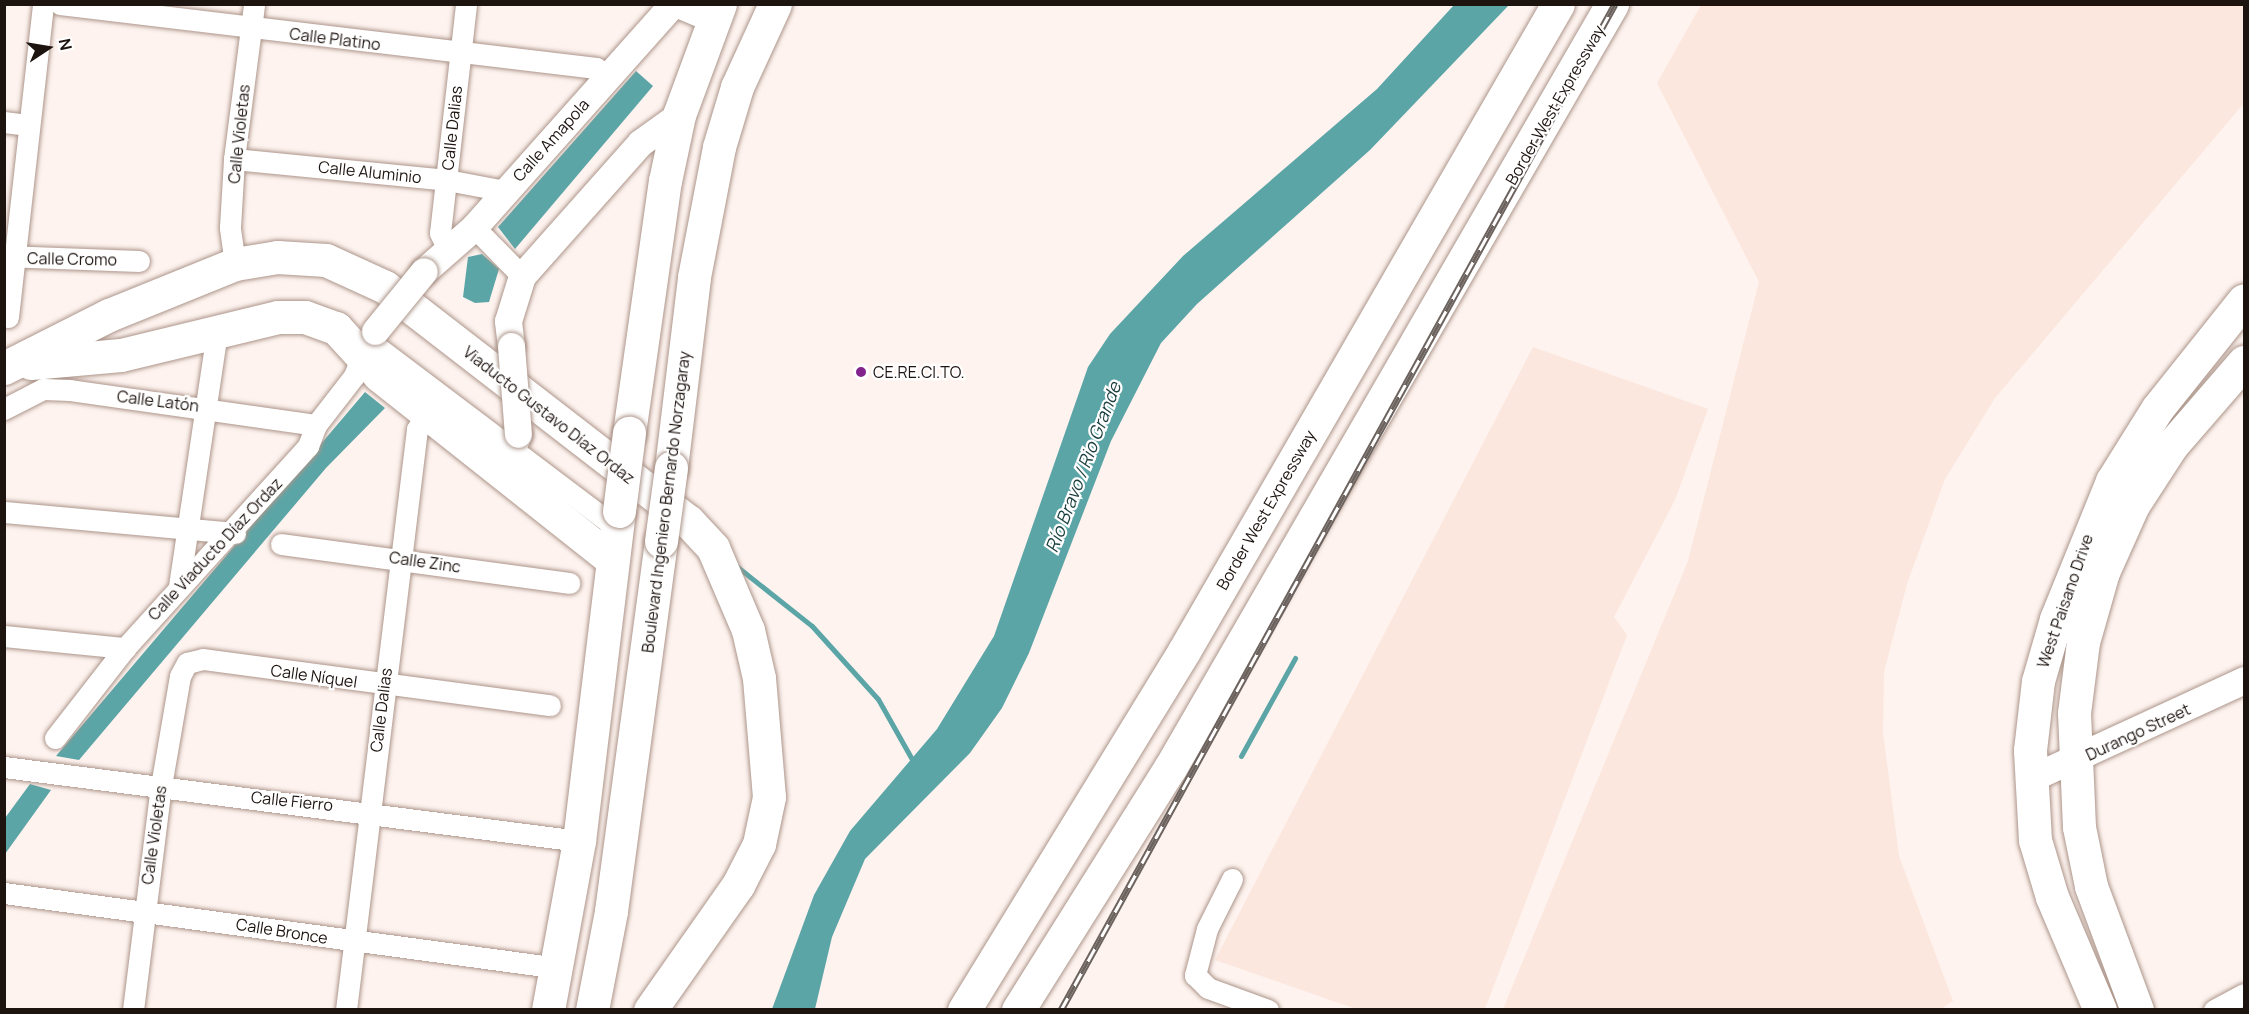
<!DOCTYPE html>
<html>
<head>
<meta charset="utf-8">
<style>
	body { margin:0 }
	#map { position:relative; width:2249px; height:1014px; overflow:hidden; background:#fef3ef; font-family:Manrope,sans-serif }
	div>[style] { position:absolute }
	.built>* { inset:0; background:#fbe7de }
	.water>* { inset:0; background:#5ca5a7 }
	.stream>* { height:5px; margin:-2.5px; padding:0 2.5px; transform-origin:2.5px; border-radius:2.5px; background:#5ca5a7 }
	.roads { filter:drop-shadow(0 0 2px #ac958a) drop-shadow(0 0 2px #ac958a) }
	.minor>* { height:21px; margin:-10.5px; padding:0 10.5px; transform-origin:10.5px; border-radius:10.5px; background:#fff }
	.tertiary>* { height:27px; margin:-13.5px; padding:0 13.5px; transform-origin:13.5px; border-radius:13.5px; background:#fff }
	.primary>* { height:33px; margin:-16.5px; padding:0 16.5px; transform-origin:16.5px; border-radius:16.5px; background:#fff }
	.trunk>* { height:33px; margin:-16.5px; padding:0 16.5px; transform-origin:16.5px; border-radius:16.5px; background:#fff }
	.motorway>* { height:33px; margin:-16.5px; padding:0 16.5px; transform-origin:16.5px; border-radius:16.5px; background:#fff }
	.rail>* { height:7px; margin-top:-3.5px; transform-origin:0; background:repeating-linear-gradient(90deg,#fff 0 14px,#6c635f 0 28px); box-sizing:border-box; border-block:2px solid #6c635f }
	.bridges { filter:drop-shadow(0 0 2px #ac958a) drop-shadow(0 0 2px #ac958a) }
	.tertiary-bridge>* { height:27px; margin:-13.5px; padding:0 13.5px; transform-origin:13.5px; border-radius:13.5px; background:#fff }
	.trunk-bridge>* { height:33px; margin:-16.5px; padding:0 16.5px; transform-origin:16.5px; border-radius:16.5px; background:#fff }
	.dots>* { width:16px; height:16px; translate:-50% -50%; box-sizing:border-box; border:3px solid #fff; border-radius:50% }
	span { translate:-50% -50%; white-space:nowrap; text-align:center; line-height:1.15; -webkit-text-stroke:4.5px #fff; paint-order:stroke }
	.street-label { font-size:16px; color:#1d1410 }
	.poi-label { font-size:16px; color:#1d1410 }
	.left { translate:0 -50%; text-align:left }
	.water-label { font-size:18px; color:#1b3f40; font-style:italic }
	.frame { position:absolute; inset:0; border:6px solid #1d1410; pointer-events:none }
	.north { position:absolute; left:18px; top:18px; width:60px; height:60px; -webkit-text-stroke:4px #fff; paint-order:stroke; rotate:78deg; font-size:16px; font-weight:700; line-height:24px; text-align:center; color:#1d1410 }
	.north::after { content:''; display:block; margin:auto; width:21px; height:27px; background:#1d1410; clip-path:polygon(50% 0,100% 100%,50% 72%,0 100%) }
</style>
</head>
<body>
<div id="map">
	<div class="built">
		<i style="clip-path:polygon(1701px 5px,2244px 5px,2244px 103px,1995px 398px,1945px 479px,1907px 584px,1884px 672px,1883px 732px,1899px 856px,1953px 1001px,1941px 1009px,1503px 1009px,1688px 561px,1759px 282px,1657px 83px)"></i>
		<i style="clip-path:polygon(1533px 347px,1708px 409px,1675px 500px,1614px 617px,1627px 635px,1485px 1009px,1356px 1009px,1215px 960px)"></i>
	</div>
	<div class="water">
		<i style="clip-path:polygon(1454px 5px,1509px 5px,1370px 150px,1197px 304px,1161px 343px,1111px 441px,1029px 653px,1002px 708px,970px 753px,865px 859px,832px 937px,815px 1009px,772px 1009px,814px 895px,850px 831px,937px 729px,994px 636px,1088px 367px,1110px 334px,1183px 256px,1377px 89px)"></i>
		<i style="clip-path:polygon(636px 71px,653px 86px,515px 249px,498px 227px)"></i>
		<i style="clip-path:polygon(482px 254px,499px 269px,489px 302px,475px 303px,463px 297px,468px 257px)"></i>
		<i style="clip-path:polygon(365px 392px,385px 408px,326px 468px,79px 760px,56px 756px)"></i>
		<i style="clip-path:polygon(30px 784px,51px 790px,5px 854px,5px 818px)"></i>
	</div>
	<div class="stream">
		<i style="left:735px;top:565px;width:98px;rotate:38.4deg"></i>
		<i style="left:812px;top:626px;width:98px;rotate:47.9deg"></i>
		<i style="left:878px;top:699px;width:73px;rotate:60.6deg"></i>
		<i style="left:1241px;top:756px;width:112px;rotate:-61.1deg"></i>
	</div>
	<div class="roads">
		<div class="minor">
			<i style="left:60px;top:4px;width:540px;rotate:6.81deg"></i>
			<i style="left:596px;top:68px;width:15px;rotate:37deg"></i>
			<i style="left:4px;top:122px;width:25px;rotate:7deg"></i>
			<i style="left:234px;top:159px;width:214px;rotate:5.6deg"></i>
			<i style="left:447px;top:180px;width:59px;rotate:10.7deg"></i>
			<i style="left:474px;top:227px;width:69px;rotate:45.6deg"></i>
			<i style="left:448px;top:250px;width:19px;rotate:-115deg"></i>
			<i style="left:440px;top:233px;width:230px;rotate:-83.5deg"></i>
			<i style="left:4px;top:256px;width:135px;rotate:2.1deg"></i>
			<i style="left:235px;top:264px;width:37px;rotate:-98deg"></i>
			<i style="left:230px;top:227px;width:68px;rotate:-86.6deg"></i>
			<i style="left:234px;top:159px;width:156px;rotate:-82.6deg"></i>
			<i style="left:8px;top:317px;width:315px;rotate:-83.6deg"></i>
			<i style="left:368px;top:340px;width:312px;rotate:37.1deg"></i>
			<i style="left:4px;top:409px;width:44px;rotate:-27.1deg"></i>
			<i style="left:43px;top:389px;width:27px;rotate:2deg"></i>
			<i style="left:70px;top:390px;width:248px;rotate:8.1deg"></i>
			<i style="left:4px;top:512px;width:232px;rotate:5.2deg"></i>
			<i style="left:281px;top:544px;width:291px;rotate:7.7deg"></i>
			<i style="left:179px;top:586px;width:256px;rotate:-81.5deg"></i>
			<i style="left:4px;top:636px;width:122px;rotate:5.7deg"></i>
			<i style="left:55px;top:738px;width:114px;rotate:-52.1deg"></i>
			<i style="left:125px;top:648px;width:273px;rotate:-47.8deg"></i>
			<i style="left:308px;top:446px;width:22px;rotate:-69deg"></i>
			<i style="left:316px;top:425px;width:62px;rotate:-52.2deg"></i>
			<i style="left:354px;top:376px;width:25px;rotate:-69deg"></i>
			<i style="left:4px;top:767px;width:580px;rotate:7.33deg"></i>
			<i style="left:1232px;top:879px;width:56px;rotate:116.6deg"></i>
			<i style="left:1207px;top:929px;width:48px;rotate:104.6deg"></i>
			<i style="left:1195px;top:975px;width:18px;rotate:45deg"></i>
			<i style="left:1208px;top:988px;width:64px;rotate:20.1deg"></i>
			<i style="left:4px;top:893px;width:560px;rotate:7.7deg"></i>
			<i style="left:133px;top:1010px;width:226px;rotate:-82.9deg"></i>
			<i style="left:161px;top:786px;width:112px;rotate:-80.2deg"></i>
			<i style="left:180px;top:676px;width:15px;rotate:-62deg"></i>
			<i style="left:187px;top:663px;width:16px;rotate:-14deg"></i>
			<i style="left:203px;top:659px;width:350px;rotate:7.6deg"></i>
			<i style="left:346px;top:1010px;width:585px;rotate:-83.03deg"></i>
			<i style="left:417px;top:429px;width:17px;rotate:-54deg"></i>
			<i style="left:2214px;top:1010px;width:34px;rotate:-28deg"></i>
		</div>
		<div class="tertiary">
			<i style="left:678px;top:4px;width:38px;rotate:23deg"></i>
			<i style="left:424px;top:271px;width:67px;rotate:-41.3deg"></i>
			<i style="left:474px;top:227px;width:299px;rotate:-48.3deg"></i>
			<i style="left:511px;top:346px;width:25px;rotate:-97deg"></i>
			<i style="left:508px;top:321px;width:47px;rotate:-72.7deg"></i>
			<i style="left:522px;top:276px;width:178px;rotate:-48.4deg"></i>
			<i style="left:640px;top:143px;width:48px;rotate:-35.7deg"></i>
			<i style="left:501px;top:474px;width:43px;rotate:-67deg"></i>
			<i style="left:2029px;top:779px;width:237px;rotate:-24.7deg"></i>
		</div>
		<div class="primary">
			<i style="left:31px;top:363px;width:90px;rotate:-5.1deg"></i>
			<i style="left:121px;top:355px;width:162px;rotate:-13.6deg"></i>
			<i style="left:278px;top:317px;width:27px"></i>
			<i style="left:305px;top:317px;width:33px;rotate:20deg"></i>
			<i style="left:336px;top:328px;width:64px;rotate:47.5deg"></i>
			<i style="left:379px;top:375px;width:298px;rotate:38.4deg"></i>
			<i style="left:4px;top:368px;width:118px;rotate:-26.8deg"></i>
			<i style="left:109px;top:315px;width:136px;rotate:-22deg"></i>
			<i style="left:235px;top:264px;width:43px;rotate:-9.5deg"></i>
			<i style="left:277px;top:257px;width:49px;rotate:3.5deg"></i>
			<i style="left:326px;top:260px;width:65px;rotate:24.6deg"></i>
			<i style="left:385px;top:287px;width:383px;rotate:37.7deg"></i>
			<i style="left:688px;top:521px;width:37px;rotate:47deg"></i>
			<i style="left:713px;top:548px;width:89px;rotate:66.9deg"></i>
			<i style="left:748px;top:630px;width:49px;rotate:77.1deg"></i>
			<i style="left:759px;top:678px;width:119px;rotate:85.2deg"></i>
			<i style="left:769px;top:797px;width:48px;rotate:102deg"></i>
			<i style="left:759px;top:844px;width:46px;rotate:117.1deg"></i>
			<i style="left:738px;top:885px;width:153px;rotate:125.1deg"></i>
			<i style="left:2100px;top:1010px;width:123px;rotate:-113deg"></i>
			<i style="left:2052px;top:897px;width:59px;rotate:-106.6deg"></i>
			<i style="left:2035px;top:840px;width:90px;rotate:-93.2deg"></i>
			<i style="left:2030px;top:750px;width:69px;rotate:-83.4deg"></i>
			<i style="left:2038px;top:681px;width:65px;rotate:-73.8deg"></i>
			<i style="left:2056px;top:619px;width:149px;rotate:-67.9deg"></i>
			<i style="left:2112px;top:481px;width:85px;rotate:-58deg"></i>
			<i style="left:2157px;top:409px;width:139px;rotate:-51.4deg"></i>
			<i style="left:2137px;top:1010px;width:132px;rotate:-110.4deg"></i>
			<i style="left:2091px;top:886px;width:60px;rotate:-101.5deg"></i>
			<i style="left:2079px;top:827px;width:114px;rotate:-92.5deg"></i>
			<i style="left:2074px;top:713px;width:72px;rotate:-82.8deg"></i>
			<i style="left:2083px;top:642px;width:73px;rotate:-74.1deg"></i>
			<i style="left:2103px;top:572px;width:73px;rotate:-65.9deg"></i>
			<i style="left:2133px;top:505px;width:72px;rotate:-57deg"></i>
			<i style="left:2172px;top:445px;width:110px;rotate:-49.1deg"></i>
		</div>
		<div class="trunk">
			<i style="left:629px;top:433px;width:255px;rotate:-81.9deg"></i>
			<i style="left:665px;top:181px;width:67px;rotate:-78deg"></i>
			<i style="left:679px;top:115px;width:118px;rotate:-69.7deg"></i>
			<i style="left:671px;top:468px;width:192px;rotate:-83.1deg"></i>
			<i style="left:694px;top:277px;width:132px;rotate:-79.1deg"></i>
			<i style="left:719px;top:147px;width:63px;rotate:-73.3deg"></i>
			<i style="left:737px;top:87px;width:91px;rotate:-65.4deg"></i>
			<i style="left:548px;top:1010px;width:172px;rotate:-79.6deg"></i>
			<i style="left:579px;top:841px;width:332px;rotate:-83.1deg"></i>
			<i style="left:592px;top:1010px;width:101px;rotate:-79.1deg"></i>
			<i style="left:611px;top:911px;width:373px;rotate:-82.3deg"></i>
		</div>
		<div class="motorway">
			<i style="left:964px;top:1010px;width:421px;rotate:-58.5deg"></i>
			<i style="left:1184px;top:651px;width:747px;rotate:-59.97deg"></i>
			<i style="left:1018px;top:1010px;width:286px;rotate:-57.9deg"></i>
			<i style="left:1170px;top:768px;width:883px;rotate:-59.95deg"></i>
		</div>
	</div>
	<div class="rail">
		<i style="left:1061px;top:1010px;width:1148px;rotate:-61.16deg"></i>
	</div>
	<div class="bridges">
		<div class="tertiary-bridge">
			<i style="left:375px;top:331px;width:77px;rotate:-50.8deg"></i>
			<i style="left:511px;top:346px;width:88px;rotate:85.5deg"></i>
		</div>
		<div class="trunk-bridge">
			<i style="left:619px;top:511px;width:79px;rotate:-82.7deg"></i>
			<i style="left:661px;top:541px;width:74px;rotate:-82.2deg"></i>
		</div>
	</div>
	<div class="dots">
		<i style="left:861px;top:372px;background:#82228c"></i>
	</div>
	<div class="street-label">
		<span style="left:335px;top:39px;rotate:7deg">Calle Platino</span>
		<span style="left:1555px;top:105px;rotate:-60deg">Border West Expressway</span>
		<span style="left:452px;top:128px;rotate:-84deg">Calle Dalias</span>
		<span style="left:239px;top:134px;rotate:-84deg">Calle Violetas</span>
		<span style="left:551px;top:140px;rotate:-48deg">Calle Amapola</span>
		<span style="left:370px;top:172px;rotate:6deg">Calle Aluminio</span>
		<span style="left:72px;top:259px;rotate:1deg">Calle Cromo</span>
		<span style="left:158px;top:401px;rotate:7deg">Calle Latón</span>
		<span style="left:549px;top:415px;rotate:38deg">Viaducto Gustavo Díaz Ordaz</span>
		<span style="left:666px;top:502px;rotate:-83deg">Boulevard Ingeniero Bernardo Norzagaray</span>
		<span style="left:1266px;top:510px;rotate:-60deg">Border West Expressway</span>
		<span style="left:215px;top:549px;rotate:-47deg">Calle Viaducto Díaz Ordaz</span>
		<span style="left:425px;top:562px;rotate:8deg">Calle Zinc</span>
		<span style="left:2065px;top:601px;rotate:-71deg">West Paisano Drive</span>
		<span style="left:314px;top:676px;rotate:8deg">Calle Níquel</span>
		<span style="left:381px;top:710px;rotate:-83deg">Calle Dalias</span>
		<span style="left:2138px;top:732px;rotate:-25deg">Durango Street</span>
		<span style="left:292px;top:801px;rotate:6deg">Calle Fierro</span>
		<span style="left:154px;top:835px;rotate:-82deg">Calle Violetas</span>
		<span style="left:282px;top:931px;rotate:9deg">Calle Bronce</span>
	</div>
	<div class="poi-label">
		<span class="left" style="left:873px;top:372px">CE.RE.CI.TO.</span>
	</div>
	<div class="water-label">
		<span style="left:1083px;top:467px;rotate:-69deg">Río Bravo / Rio Grande</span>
	</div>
	<div class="frame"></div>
	<div class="north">N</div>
</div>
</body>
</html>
